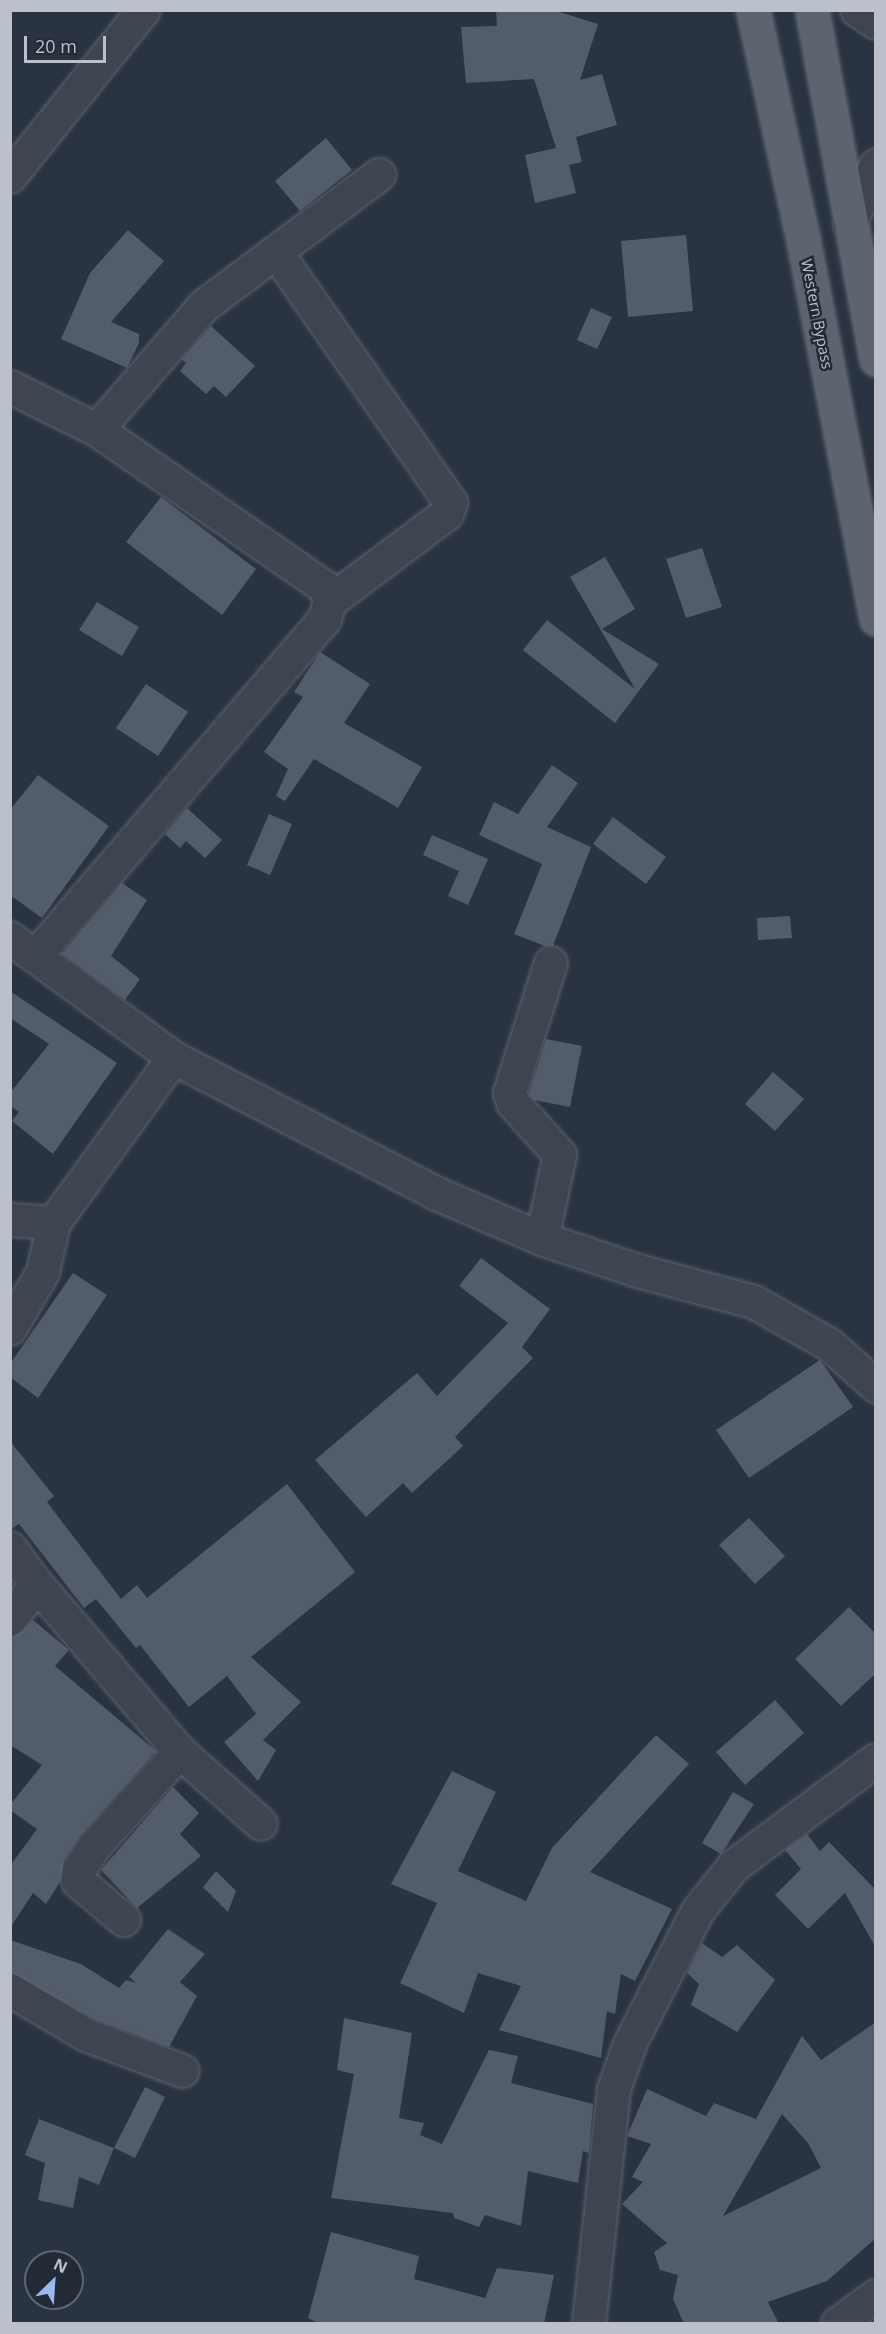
<!DOCTYPE html>
<html>
<head>
<meta charset="utf-8">
<style>
	body { margin:0 }
	#map { position:relative; width:886px; height:2334px; overflow:hidden; background:#2a3341; font-family:"Open Sans",sans-serif }
	div>[style] { position:absolute }
	.building>* { inset:0; background:#535c6b }
	.roads { filter:drop-shadow(0 0 2px #5c636e) drop-shadow(0 0 2px #5c636e) }
	.street>* { height:32px; margin:-16px; padding:0 16px; transform-origin:16px; border-radius:16px; background:#3e4551 }
	.primary>* { height:33px; margin:-16.5px; padding:0 16.5px; transform-origin:16.5px; border-radius:16.5px; background:#5c6470 }
	span { translate:-50% -50%; white-space:nowrap; text-align:center; line-height:1.15; -webkit-text-stroke:5px #222a36; paint-order:stroke }
	.street-label { font-size:15px; color:#bbc0cb }
	.frame { position:absolute; inset:0; border:12px solid #bbc0cb; pointer-events:none }
	.north { position:absolute; left:24px; top:2250px; width:60px; height:60px; box-sizing:border-box; background:#222a36; border:2px solid #5f6672; border-radius:50%; rotate:25deg; font-size:16px; font-weight:700; line-height:24px; text-align:center; color:#bbc0cb }
	.north::after { content:''; display:block; margin:auto; width:21px; height:27px; background:#9bb9ef; clip-path:polygon(50% 0,100% 100%,50% 72%,0 100%) }
	.scale { position:absolute; left:24px; top:36px; width:82px; height:27px; box-sizing:border-box; border:3px solid #bbc0cb; border-top:0; padding-left:8px; font-size:18px; line-height:21px; white-space:nowrap; color:#bbc0cb; -webkit-text-stroke:4px #222a36; paint-order:stroke }
</style>
</head>
<body>
<div id="map">
	<div class="building">
		<i style="clip-path:polygon(496px 10px,553px 10px,598px 24px,580px 80px,602px 74px,617px 125px,576px 137px,582px 162px,569px 165px,576px 193px,535px 203px,525px 155px,556px 148px,534px 79px,466px 83px,461px 27px,497px 26px)"></i>
		<i style="clip-path:polygon(326px 138px,352px 170px,300px 211px,275px 181px)"></i>
		<i style="clip-path:polygon(128px 230px,164px 261px,111px 322px,139px 334px,139px 343px,127px 368px,61px 339px,90px 273px)"></i>
		<i style="clip-path:polygon(686px 235px,693px 311px,628px 317px,621px 241px)"></i>
		<i style="clip-path:polygon(591px 308px,612px 317px,597px 349px,577px 340px)"></i>
		<i style="clip-path:polygon(211px 326px,255px 366px,226px 397px,214px 386px,206px 394px,180px 371px,186px 363px,182px 359px)"></i>
		<i style="clip-path:polygon(161px 497px,256px 569px,222px 615px,126px 542px)"></i>
		<i style="clip-path:polygon(702px 548px,722px 607px,686px 618px,666px 559px)"></i>
		<i style="clip-path:polygon(605px 557px,635px 609px,602px 629px,659px 664px,615px 723px,523px 650px,547px 620px,635px 689px,570px 577px)"></i>
		<i style="clip-path:polygon(97px 602px,139px 627px,122px 656px,79px 630px)"></i>
		<i style="clip-path:polygon(320px 652px,370px 684px,344px 723px,422px 767px,398px 808px,314px 759px,285px 801px,276px 796px,288px 769px,264px 752px,303px 697px,294px 692px)"></i>
		<i style="clip-path:polygon(146px 684px,188px 712px,158px 756px,116px 728px)"></i>
		<i style="clip-path:polygon(552px 765px,578px 783px,547px 827px,591px 847px,553px 946px,545px 946px,514px 934px,542px 864px,479px 835px,494px 802px,518px 814px)"></i>
		<i style="clip-path:polygon(38px 775px,109px 826px,42px 918px,10px 895px,10px 810px)"></i>
		<i style="clip-path:polygon(187px 808px,222px 840px,205px 858px,186px 841px,180px 848px,165px 834px)"></i>
		<i style="clip-path:polygon(269px 814px,292px 824px,270px 875px,247px 865px)"></i>
		<i style="clip-path:polygon(613px 817px,666px 857px,646px 884px,593px 844px)"></i>
		<i style="clip-path:polygon(432px 835px,488px 859px,468px 905px,448px 896px,459px 871px,423px 855px)"></i>
		<i style="clip-path:polygon(122px 883px,147px 900px,111px 956px,140px 979px,125px 1000px,62px 954px)"></i>
		<i style="clip-path:polygon(790px 916px,792px 938px,758px 940px,757px 918px)"></i>
		<i style="clip-path:polygon(10px 991px,117px 1063px,53px 1154px,12px 1121px,19px 1112px,10px 1106px,10px 1093px,49px 1044px,10px 1018px)"></i>
		<i style="clip-path:polygon(546px 1039px,582px 1046px,570px 1107px,534px 1100px,529px 1094px)"></i>
		<i style="clip-path:polygon(773px 1072px,804px 1099px,775px 1131px,745px 1104px)"></i>
		<i style="clip-path:polygon(481px 1258px,550px 1309px,522px 1347px,533px 1358px,455px 1437px,463px 1446px,412px 1493px,403px 1483px,366px 1517px,315px 1460px,417px 1373px,437px 1396px,508px 1323px,459px 1286px)"></i>
		<i style="clip-path:polygon(73px 1273px,107px 1295px,38px 1398px,10px 1377px,10px 1364px)"></i>
		<i style="clip-path:polygon(820px 1360px,853px 1407px,749px 1478px,716px 1430px)"></i>
		<i style="clip-path:polygon(10px 1441px,54px 1496px,47px 1502px,121px 1599px,137px 1585px,147px 1598px,287px 1484px,355px 1572px,251px 1657px,301px 1702px,263px 1740px,276px 1750px,258px 1781px,224px 1742px,256px 1714px,227px 1676px,189px 1707px,140px 1645px,136px 1648px,96px 1599px,84px 1608px,19px 1524px,10px 1530px)"></i>
		<i style="clip-path:polygon(749px 1518px,785px 1556px,755px 1584px,719px 1545px)"></i>
		<i style="clip-path:polygon(849px 1607px,876px 1634px,876px 1673px,841px 1706px,795px 1659px)"></i>
		<i style="clip-path:polygon(33px 1620px,69px 1650px,55px 1666px,156px 1751px,80px 1836px,64px 1860px,60px 1882px,46px 1904px,33px 1893px,10px 1928px,10px 1866px,37px 1829px,10px 1810px,10px 1805px,42px 1765px,10px 1745px,10px 1639px)"></i>
		<i style="clip-path:polygon(775px 1700px,804px 1733px,745px 1785px,716px 1752px)"></i>
		<i style="clip-path:polygon(656px 1735px,689px 1764px,590px 1872px,672px 1909px,635px 1981px,621px 1974px,615px 2014px,607px 2011px,601px 2058px,499px 2030px,521px 1986px,478px 1973px,464px 2013px,400px 1983px,437px 1903px,391px 1884px,452px 1771px,496px 1792px,458px 1871px,526px 1901px,552px 1848px)"></i>
		<i style="clip-path:polygon(173px 1787px,199px 1813px,180px 1834px,201px 1856px,137px 1908px,101px 1870px)"></i>
		<i style="clip-path:polygon(733px 1792px,754px 1804px,721px 1854px,702px 1843px)"></i>
		<i style="clip-path:polygon(807px 1834px,820px 1851px,829px 1842px,876px 1890px,876px 1948px,845px 1893px,808px 1929px,775px 1895px,801px 1869px,785px 1850px)"></i>
		<i style="clip-path:polygon(216px 1871px,236px 1891px,228px 1912px,203px 1887px)"></i>
		<i style="clip-path:polygon(168px 1929px,205px 1954px,180px 1982px,197px 1996px,169px 2047px,94px 2019px,10px 1972px,10px 1940px,81px 1964px,119px 1988px,126px 1980px,136px 1983px,129px 1977px)"></i>
		<i style="clip-path:polygon(702px 1943px,722px 1957px,737px 1945px,775px 1980px,737px 2032px,691px 2005px,699px 1984px,687px 1973px)"></i>
		<i style="clip-path:polygon(344px 2018px,412px 2033px,399px 2118px,424px 2123px,420px 2135px,442px 2144px,489px 2050px,518px 2056px,511px 2083px,593px 2104px,589px 2153px,583px 2151px,578px 2183px,528px 2171px,521px 2226px,485px 2215px,479px 2227px,454px 2218px,453px 2213px,331px 2198px,354px 2074px,337px 2070px)"></i>
		<i style="clip-path:polygon(evenodd,876px 2022px,876px 2238px,827px 2281px,768px 2302px,779px 2324px,684px 2324px,673px 2299px,678px 2275px,660px 2270px,654px 2252px,667px 2243px,622px 2204px,643px 2182px,632px 2177px,651px 2144px,627px 2136px,647px 2089px,706px 2116px,714px 2103px,756px 2119px,802px 2036px,821px 2060px,876px 2022px,782px 2114px,808px 2143px,821px 2168px,723px 2216px,782px 2114px)"></i>
		<i style="clip-path:polygon(145px 2087px,165px 2097px,135px 2158px,114px 2148px)"></i>
		<i style="clip-path:polygon(39px 2119px,114px 2148px,99px 2185px,79px 2177px,73px 2208px,38px 2200px,45px 2163px,25px 2155px)"></i>
		<i style="clip-path:polygon(331px 2232px,419px 2256px,414px 2279px,485px 2298px,497px 2268px,554px 2275px,544px 2324px,320px 2324px,308px 2318px)"></i>
	</div>
	<div class="roads">
		<div class="street">
			<i style="left:857px;top:10px;width:23px;rotate:34deg"></i>
			<i style="left:10px;top:177px;width:214px;rotate:-51.3deg"></i>
			<i style="left:850px;top:224px;width:64px;rotate:-65.9deg"></i>
			<i style="left:276px;top:252px;width:306px;rotate:55.1deg"></i>
			<i style="left:451px;top:503px;width:12px;rotate:110deg"></i>
			<i style="left:447px;top:514px;width:146px;rotate:143.1deg"></i>
			<i style="left:10px;top:387px;width:97px;rotate:26.3deg"></i>
			<i style="left:97px;top:430px;width:278px;rotate:34.6deg"></i>
			<i style="left:326px;top:588px;width:15px;rotate:74deg"></i>
			<i style="left:330px;top:602px;width:18px;rotate:106deg"></i>
			<i style="left:325px;top:619px;width:443px;rotate:130.6deg"></i>
			<i style="left:97px;top:430px;width:164px;rotate:-49.2deg"></i>
			<i style="left:204px;top:306px;width:219px;rotate:-36.8deg"></i>
			<i style="left:10px;top:938px;width:203px;rotate:36.2deg"></i>
			<i style="left:174px;top:1058px;width:294px;rotate:27.3deg"></i>
			<i style="left:435px;top:1193px;width:116px;rotate:23.3deg"></i>
			<i style="left:542px;top:1239px;width:101px;rotate:18.4deg"></i>
			<i style="left:638px;top:1271px;width:120px;rotate:15deg"></i>
			<i style="left:754px;top:1302px;width:87px;rotate:29.5deg"></i>
			<i style="left:830px;top:1345px;width:62px;rotate:41.7deg"></i>
			<i style="left:10px;top:1220px;width:44px;rotate:3.9deg"></i>
			<i style="left:54px;top:1223px;width:204px;rotate:-54deg"></i>
			<i style="left:542px;top:1239px;width:86px;rotate:-77.9deg"></i>
			<i style="left:560px;top:1155px;width:70px;rotate:-132.1deg"></i>
			<i style="left:513px;top:1103px;width:10px;rotate:-107deg"></i>
			<i style="left:510px;top:1093px;width:136px;rotate:-72.5deg"></i>
			<i style="left:10px;top:1329px;width:66px;rotate:-59.9deg"></i>
			<i style="left:43px;top:1272px;width:50px;rotate:-77.3deg"></i>
			<i style="left:10px;top:1548px;width:41px;rotate:54deg"></i>
			<i style="left:34px;top:1581px;width:17px;rotate:111deg"></i>
			<i style="left:28px;top:1597px;width:29px;rotate:128deg"></i>
			<i style="left:34px;top:1581px;width:225px;rotate:49.5deg"></i>
			<i style="left:180px;top:1752px;width:108px;rotate:41.6deg"></i>
			<i style="left:124px;top:1920px;width:60px;rotate:-139.7deg"></i>
			<i style="left:78px;top:1881px;width:11px;rotate:-85deg"></i>
			<i style="left:79px;top:1870px;width:29px;rotate:-56deg"></i>
			<i style="left:95px;top:1846px;width:127px;rotate:-47.9deg"></i>
			<i style="left:10px;top:1990px;width:88px;rotate:30.6deg"></i>
			<i style="left:86px;top:2035px;width:103px;rotate:20.4deg"></i>
			<i style="left:589px;top:2324px;width:236px;rotate:-83.9deg"></i>
			<i style="left:614px;top:2089px;width:50px;rotate:-70.1deg"></i>
			<i style="left:631px;top:2042px;width:147px;rotate:-62.9deg"></i>
			<i style="left:698px;top:1911px;width:58px;rotate:-51.3deg"></i>
			<i style="left:734px;top:1866px;width:177px;rotate:-36.7deg"></i>
			<i style="left:838px;top:2324px;width:47px;rotate:-36.4deg"></i>
		</div>
		<div class="primary">
			<i style="left:753px;top:10px;width:229px;rotate:77.7deg"></i>
			<i style="left:802px;top:234px;width:392px;rotate:79.1deg"></i>
			<i style="left:812px;top:10px;width:355px;rotate:79.6deg"></i>
		</div>
	</div>
	<div class="street-label">
		<span style="left:817px;top:314px;rotate:79deg">Western Bypass</span>
	</div>
	<div class="frame"></div>
	<div class="north">N</div>
	<div class="scale">20 m</div>
</div>
</body>
</html>
